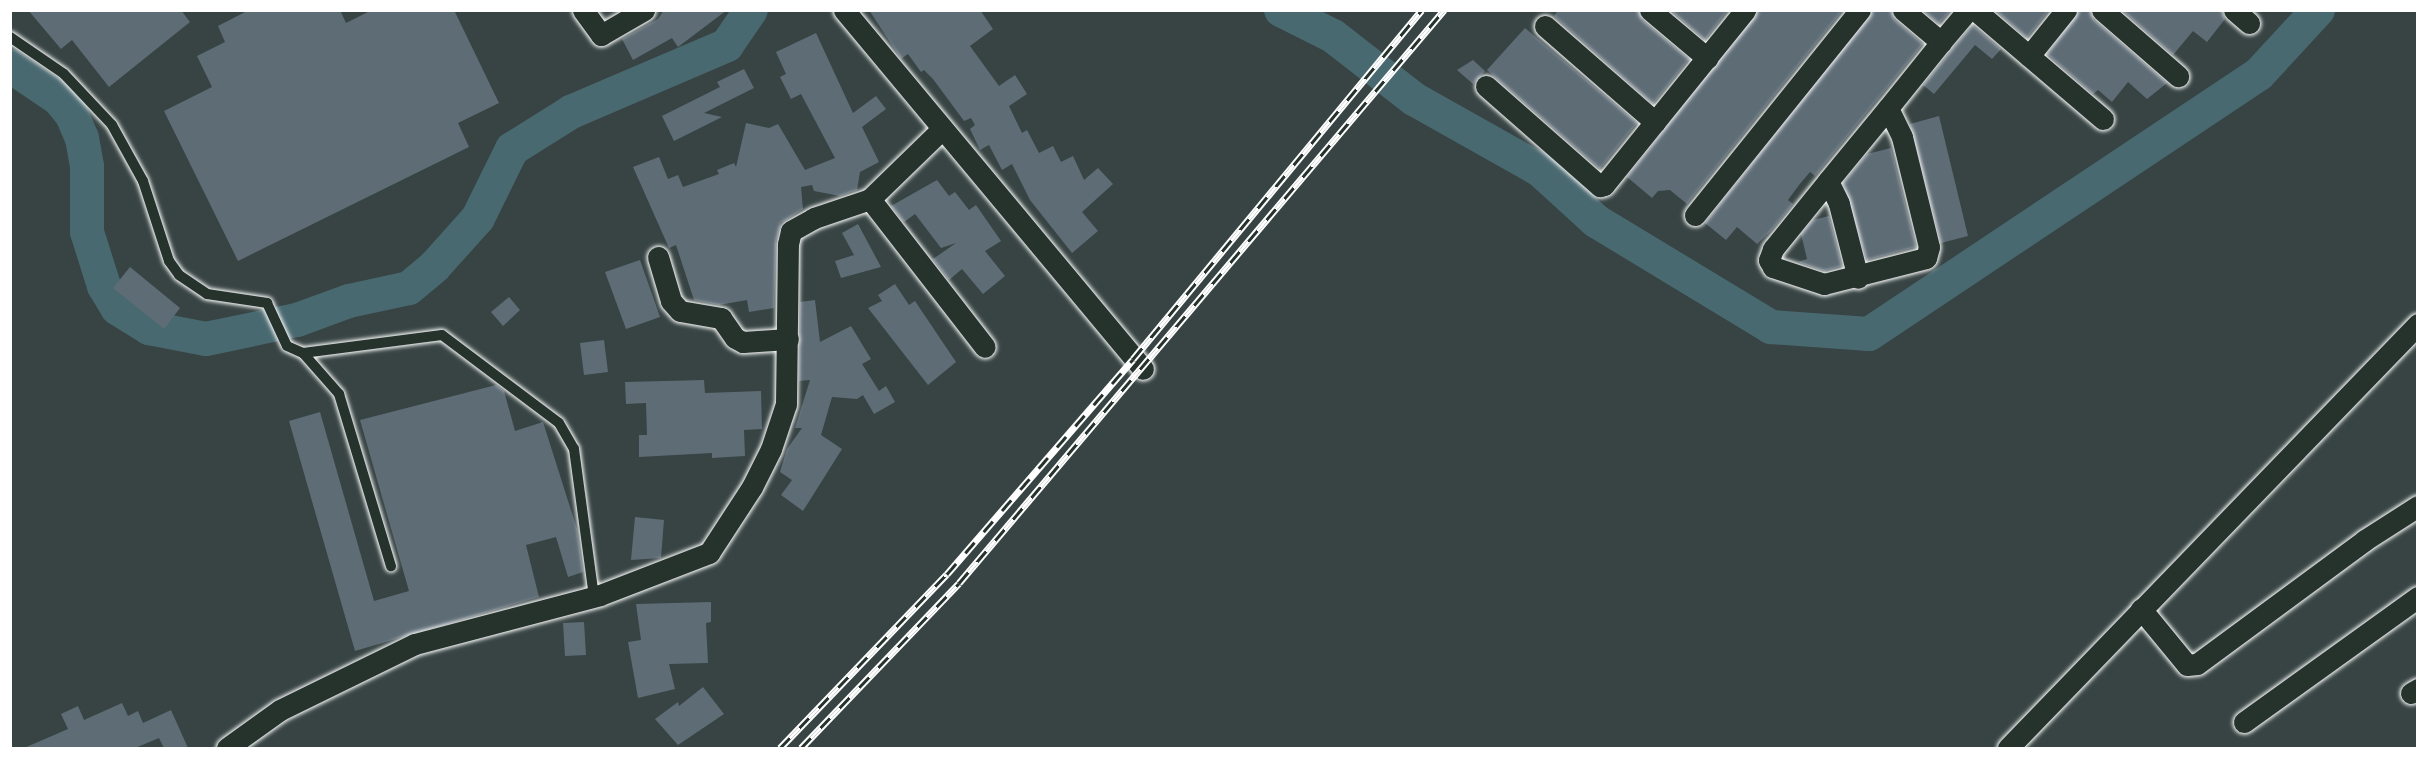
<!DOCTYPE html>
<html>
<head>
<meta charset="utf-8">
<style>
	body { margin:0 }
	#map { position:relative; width:2428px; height:759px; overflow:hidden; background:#374443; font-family:"Shantell Sans",sans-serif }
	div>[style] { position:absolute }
	.river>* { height:34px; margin:-17px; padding:0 17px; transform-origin:17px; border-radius:17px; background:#496970 }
	.building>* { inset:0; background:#5e6c76 }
	.roads { filter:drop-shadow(0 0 2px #fff) drop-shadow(0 0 2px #fff) }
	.service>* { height:10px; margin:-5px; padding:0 5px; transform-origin:5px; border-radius:5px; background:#26332d }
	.minor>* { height:21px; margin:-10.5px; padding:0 10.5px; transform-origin:10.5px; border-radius:10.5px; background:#26332d }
	.rail>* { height:7px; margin-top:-3.5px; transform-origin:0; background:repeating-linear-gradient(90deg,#26332d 0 14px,#fff 0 28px); box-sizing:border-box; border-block:2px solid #fff }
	span { translate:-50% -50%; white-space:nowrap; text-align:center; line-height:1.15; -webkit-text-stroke:4.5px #26332d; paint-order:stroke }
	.frame { position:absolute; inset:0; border:12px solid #fff; pointer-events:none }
</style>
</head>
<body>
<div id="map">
	<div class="river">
		<i style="left:1281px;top:10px;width:58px;rotate:26.6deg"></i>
		<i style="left:1333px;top:36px;width:103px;rotate:37.9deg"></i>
		<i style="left:1414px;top:99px;width:145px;rotate:29.4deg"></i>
		<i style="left:1540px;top:170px;width:76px;rotate:42.3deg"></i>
		<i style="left:1596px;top:221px;width:205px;rotate:31.2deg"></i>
		<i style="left:1771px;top:327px;width:98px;rotate:4.1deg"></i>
		<i style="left:1869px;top:334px;width:469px;rotate:-33.7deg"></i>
		<i style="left:2259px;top:74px;width:87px;rotate:-47.3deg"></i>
		<i style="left:10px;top:66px;width:59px;rotate:34deg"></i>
		<i style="left:59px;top:99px;width:21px;rotate:51deg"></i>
		<i style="left:72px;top:115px;width:25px;rotate:67deg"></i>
		<i style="left:82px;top:138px;width:28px;rotate:80deg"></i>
		<i style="left:87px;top:166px;width:66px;rotate:90deg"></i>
		<i style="left:87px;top:232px;width:57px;rotate:72.5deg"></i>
		<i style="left:104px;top:286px;width:26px;rotate:59deg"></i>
		<i style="left:117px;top:308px;width:38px;rotate:32deg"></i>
		<i style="left:149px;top:328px;width:58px;rotate:10.9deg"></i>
		<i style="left:206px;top:339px;width:93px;rotate:-11.8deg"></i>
		<i style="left:297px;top:320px;width:55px;rotate:-20.1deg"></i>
		<i style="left:349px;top:301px;width:61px;rotate:-12.2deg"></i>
		<i style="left:409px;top:288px;width:34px;rotate:-40deg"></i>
		<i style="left:435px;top:266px;width:64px;rotate:-48.1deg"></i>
		<i style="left:478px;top:218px;width:77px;rotate:-63.8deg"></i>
		<i style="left:512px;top:149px;width:70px;rotate:-32.1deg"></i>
		<i style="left:571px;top:112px;width:170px;rotate:-23.2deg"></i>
		<i style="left:727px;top:45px;width:42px;rotate:-55.6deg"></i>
	</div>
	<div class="building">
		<i style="clip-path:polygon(28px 10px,181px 10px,190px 22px,109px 87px,72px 40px,61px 49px)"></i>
		<i style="clip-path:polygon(249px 10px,340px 10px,346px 23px,372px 10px,454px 10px,499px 103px,458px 123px,469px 147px,238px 261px,164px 111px,212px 87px,197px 56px,225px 42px,218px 26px)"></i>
		<i style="clip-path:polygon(664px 10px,727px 10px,678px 47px,672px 38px,633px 60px,622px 39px,658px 19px)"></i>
		<i style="clip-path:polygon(869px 10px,980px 10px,993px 29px,970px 46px,999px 86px,1015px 75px,1027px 94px,1009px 106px,1022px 133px,1027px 130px,1039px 153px,1053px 146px,1061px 162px,1073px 156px,1084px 180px,1098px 168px,1113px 184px,1082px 212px,1098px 231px,1072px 253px,1030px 200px,1012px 164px,1002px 170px,989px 145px,980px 150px,970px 129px,975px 125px,971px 118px,964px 121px,933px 79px,924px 70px,921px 72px,908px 54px,901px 59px)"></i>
		<i style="clip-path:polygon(1558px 10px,1638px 10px,1642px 20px,1689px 59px,1653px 104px,1554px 16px)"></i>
		<i style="clip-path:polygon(1670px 10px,1728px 10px,1705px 40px)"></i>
		<i style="clip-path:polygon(1758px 10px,1843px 10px,1687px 204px,1670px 190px,1658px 191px,1652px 198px,1627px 177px)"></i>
		<i style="clip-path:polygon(1873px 10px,1891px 10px,1895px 20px,1923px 44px,1815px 176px,1810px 172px,1799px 185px,1788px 200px,1793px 204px,1771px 231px,1757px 244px,1737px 227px,1726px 240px,1705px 223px)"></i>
		<i style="clip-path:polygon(1923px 10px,1951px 10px,1939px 24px)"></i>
		<i style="clip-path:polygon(1995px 10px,2049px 10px,2027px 38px)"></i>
		<i style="clip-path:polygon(2079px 10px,2090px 10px,2094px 20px,2167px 83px,2147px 99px,2128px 82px,2112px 102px,2098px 90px,2093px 94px,2047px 54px)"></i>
		<i style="clip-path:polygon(2122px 10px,2222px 10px,2225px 19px,2207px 42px,2193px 31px,2173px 55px)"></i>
		<i style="clip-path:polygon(1972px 25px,2001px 49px,1992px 59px,1975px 45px,1934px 94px,1923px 85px)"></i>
		<i style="clip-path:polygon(1525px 28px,1637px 123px,1600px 169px,1487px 70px)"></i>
		<i style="clip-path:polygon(816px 33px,853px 113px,876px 96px,886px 109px,862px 127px,879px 162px,860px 172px,857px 190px,840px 196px,814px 191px,812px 185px,801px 187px,803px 209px,781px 223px,776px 241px,774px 308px,749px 312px,747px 300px,719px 305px,694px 300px,676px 245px,669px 248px,633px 167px,659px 157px,668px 179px,678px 175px,683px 187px,719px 174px,717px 170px,734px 163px,736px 167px,746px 123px,769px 128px,778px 124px,805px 170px,835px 158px,801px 94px,791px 99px,780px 77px,786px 74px,776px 52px)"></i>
		<i style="clip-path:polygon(1473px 60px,1485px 71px,1473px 84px,1457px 70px)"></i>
		<i style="clip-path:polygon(744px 69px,754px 88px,704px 113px,722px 117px,674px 141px,662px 116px,720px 87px,717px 82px)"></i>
		<i style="clip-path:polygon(1939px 116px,1968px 236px,1941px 243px,1910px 124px)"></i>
		<i style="clip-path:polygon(1891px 148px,1916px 247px,1867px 260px,1843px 183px,1867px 154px)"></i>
		<i style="clip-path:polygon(937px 180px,949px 196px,955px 192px,969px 210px,976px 205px,1001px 241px,985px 251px,1005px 276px,983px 294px,962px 269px,949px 280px,933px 259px,956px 243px,941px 248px,915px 214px,904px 222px,891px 206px)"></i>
		<i style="clip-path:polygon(1829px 216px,1842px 266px,1824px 271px,1798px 262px,1807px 259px,1801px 234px,1813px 220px)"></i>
		<i style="clip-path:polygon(858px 224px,881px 267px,841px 278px,835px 261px,854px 255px,842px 233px)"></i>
		<i style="clip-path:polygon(640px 260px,660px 317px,626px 329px,605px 272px)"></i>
		<i style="clip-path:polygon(130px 267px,180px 308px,164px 329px,113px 288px)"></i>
		<i style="clip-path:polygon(895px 284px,909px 305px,915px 301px,956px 362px,928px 385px,868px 308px,882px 301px,878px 295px)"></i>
		<i style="clip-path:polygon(509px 297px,520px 310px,503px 326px,491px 312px)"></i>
		<i style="clip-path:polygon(815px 300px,820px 342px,851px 326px,871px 359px,862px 364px,879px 391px,886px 386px,895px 402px,874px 414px,863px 395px,857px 399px,832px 397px,821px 435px,842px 449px,803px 511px,781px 495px,792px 480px,780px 472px,787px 449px,802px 428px,795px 428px,810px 380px,799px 381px,800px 302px)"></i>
		<i style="clip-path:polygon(604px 340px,608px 372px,584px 375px,580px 343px)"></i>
		<i style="clip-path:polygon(704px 380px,705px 393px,761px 391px,762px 429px,744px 430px,745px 456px,712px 458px,712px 453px,639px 457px,639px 435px,647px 435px,646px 403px,626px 404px,625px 382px)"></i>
		<i style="clip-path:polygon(496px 385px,504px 391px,515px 431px,543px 422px,577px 529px,583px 572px,568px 577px,556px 537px,526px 545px,539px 597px,355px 651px,289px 421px,320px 412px,374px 601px,409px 591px,360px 420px)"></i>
		<i style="clip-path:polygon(635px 517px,664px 520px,661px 558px,631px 560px)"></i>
		<i style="clip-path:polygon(711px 602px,711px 622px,706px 623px,708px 663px,669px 664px,675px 689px,638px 698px,628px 642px,641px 640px,636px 604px)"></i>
		<i style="clip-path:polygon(584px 622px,586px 655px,565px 656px,563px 623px)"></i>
		<i style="clip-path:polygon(703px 687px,724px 714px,678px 745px,655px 719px,678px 702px,679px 706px)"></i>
		<i style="clip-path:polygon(122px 703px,128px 716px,138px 711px,143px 723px,171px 710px,188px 748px,164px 748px,159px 738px,135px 748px,24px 748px,68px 729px,61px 714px,78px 706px,84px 720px)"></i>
	</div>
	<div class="roads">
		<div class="service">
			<i style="left:10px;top:37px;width:65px;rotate:34.4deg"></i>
			<i style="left:64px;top:74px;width:70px;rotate:46.7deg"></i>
			<i style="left:112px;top:125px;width:64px;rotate:61deg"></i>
			<i style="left:143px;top:181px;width:84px;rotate:72deg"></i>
			<i style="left:169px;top:261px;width:17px;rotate:54deg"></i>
			<i style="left:179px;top:275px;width:34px;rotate:34deg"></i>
			<i style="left:207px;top:294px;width:61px;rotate:8.5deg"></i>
			<i style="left:267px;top:303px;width:47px;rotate:65.1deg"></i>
			<i style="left:287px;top:346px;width:17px;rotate:24deg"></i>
			<i style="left:303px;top:353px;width:55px;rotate:48.7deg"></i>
			<i style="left:339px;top:394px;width:180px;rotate:73.2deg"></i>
			<i style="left:303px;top:353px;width:140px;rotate:-7.4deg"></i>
			<i style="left:442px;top:335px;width:146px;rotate:36.9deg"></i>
			<i style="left:559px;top:423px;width:30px;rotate:60deg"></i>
			<i style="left:574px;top:449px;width:148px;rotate:82.3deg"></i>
		</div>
		<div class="minor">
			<i style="left:583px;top:10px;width:31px;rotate:54deg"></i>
			<i style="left:601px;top:35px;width:50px;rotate:-30.2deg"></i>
			<i style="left:844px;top:10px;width:467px;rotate:50.2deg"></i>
			<i style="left:1650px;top:10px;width:75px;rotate:40.1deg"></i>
			<i style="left:1903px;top:10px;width:50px;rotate:40.1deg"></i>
			<i style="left:1975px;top:10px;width:168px;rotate:40.4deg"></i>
			<i style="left:2102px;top:10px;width:101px;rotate:41deg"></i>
			<i style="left:2234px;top:10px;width:20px;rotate:41deg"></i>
			<i style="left:1545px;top:26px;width:146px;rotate:41.1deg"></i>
			<i style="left:2029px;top:56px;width:59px;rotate:-51.2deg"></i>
			<i style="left:1486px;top:86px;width:152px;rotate:41.3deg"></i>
			<i style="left:1600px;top:186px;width:4px;rotate:-14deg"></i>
			<i style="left:1604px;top:185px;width:225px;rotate:-51.1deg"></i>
			<i style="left:1888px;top:108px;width:32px;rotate:64deg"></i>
			<i style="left:1902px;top:137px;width:113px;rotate:76.2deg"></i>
			<i style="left:1929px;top:247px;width:11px;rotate:105deg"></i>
			<i style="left:1926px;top:258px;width:105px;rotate:165.7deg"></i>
			<i style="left:1824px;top:284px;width:54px;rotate:-161.6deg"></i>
			<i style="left:1773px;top:267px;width:8px;rotate:-120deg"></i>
			<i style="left:1769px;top:260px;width:12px;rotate:-70deg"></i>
			<i style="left:1773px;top:249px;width:87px;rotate:-51deg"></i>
			<i style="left:1828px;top:181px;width:94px;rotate:-50.6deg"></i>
			<i style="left:1888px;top:108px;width:85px;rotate:-51.2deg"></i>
			<i style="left:1941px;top:42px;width:42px;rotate:-49.8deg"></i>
			<i style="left:1828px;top:181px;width:25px;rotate:64deg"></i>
			<i style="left:1839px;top:204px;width:76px;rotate:75.6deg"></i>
			<i style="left:870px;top:199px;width:187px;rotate:52.2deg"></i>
			<i style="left:1695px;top:215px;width:263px;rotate:-51.2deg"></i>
			<i style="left:658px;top:257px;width:46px;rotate:73.5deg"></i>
			<i style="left:671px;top:301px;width:13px;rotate:48deg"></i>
			<i style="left:680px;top:311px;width:42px;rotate:9.7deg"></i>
			<i style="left:721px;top:318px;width:24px;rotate:55deg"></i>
			<i style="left:735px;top:338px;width:9px;rotate:27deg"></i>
			<i style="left:743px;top:342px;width:45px;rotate:-3.8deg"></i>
			<i style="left:2141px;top:609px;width:72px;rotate:50.6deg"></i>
			<i style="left:2187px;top:665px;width:10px;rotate:-6deg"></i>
			<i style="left:2197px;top:664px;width:209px;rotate:-36.4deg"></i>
			<i style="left:2365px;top:540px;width:63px;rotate:-32.7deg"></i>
			<i style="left:2411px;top:693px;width:8px;rotate:-30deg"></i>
			<i style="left:2244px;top:722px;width:214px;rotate:-35.7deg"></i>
			<i style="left:227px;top:748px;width:65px;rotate:-35.6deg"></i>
			<i style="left:280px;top:710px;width:150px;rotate:-26.1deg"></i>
			<i style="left:415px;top:644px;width:191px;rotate:-14.8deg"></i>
			<i style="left:600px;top:595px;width:117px;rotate:-21.1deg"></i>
			<i style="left:709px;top:553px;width:79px;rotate:-56.9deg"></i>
			<i style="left:752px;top:487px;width:42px;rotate:-63.4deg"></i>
			<i style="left:771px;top:449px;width:47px;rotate:-71.6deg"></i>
			<i style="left:786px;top:404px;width:160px;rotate:-89.3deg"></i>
			<i style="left:788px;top:244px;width:13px;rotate:-77deg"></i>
			<i style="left:791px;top:231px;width:26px;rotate:-29deg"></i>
			<i style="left:814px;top:218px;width:59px;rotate:-18.7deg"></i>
			<i style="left:870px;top:199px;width:98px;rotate:-44.2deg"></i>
			<i style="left:2008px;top:748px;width:590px;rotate:-45.96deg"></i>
		</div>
	</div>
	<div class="rail">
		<i style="left:780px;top:748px;width:241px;rotate:-46.2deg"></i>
		<i style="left:947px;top:574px;width:284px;rotate:-49.1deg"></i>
		<i style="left:1133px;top:359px;width:453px;rotate:-50.4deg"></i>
		<i style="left:801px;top:748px;width:228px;rotate:-46.2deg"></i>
		<i style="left:959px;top:583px;width:751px;rotate:-49.75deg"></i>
	</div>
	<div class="frame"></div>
</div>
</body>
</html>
